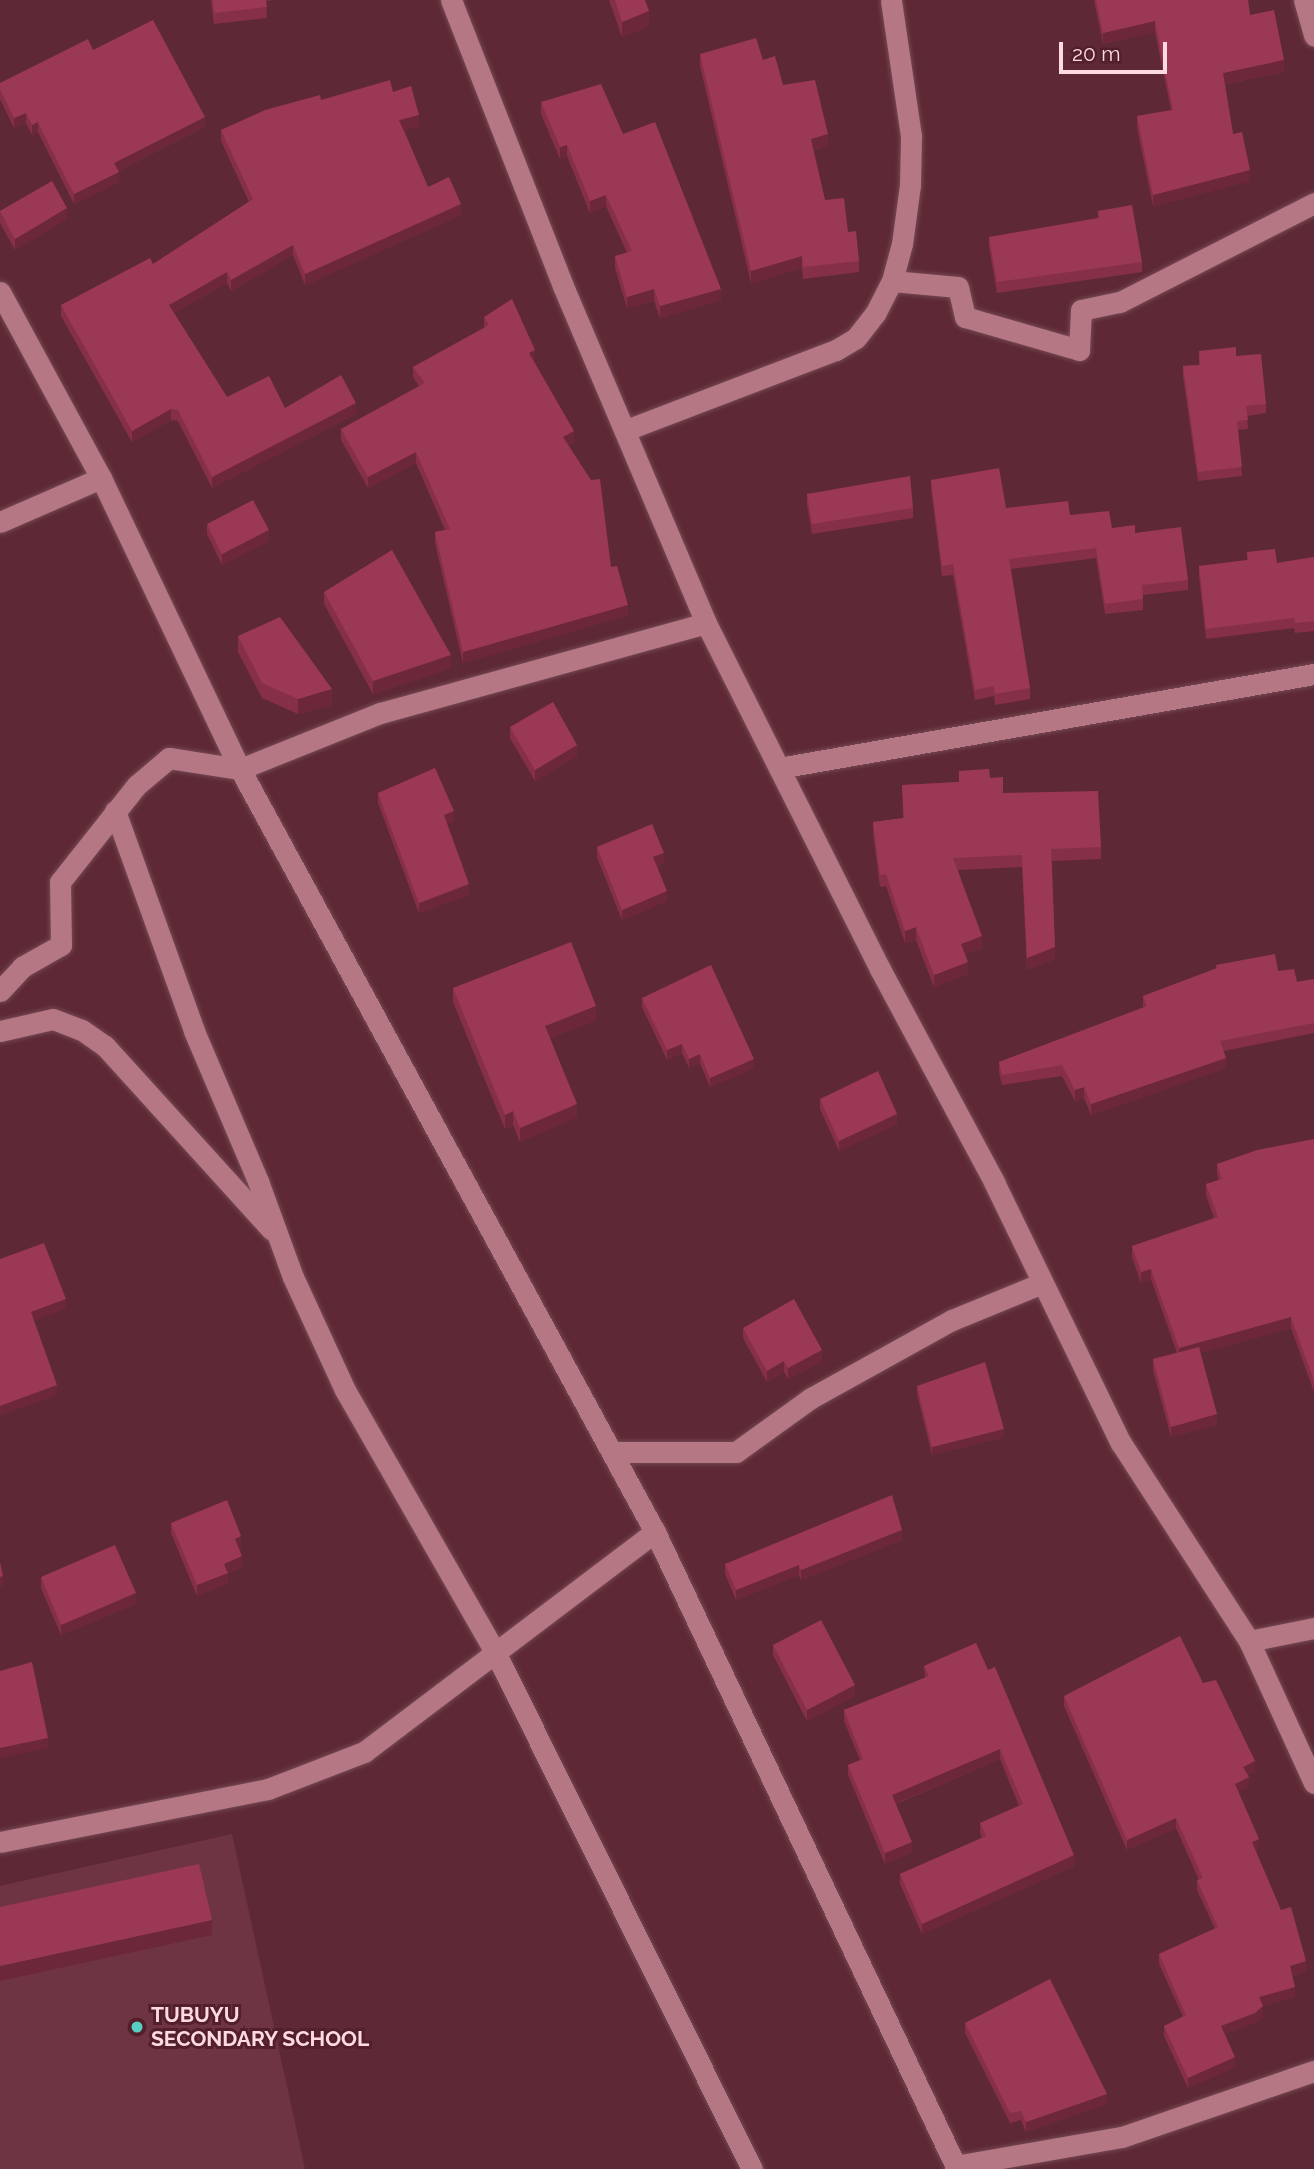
<!DOCTYPE html>
<html>
<head>
<meta charset="utf-8">
<style>
	body { margin:0 }
	#map { position:relative; width:1314px; height:2169px; overflow:hidden; background:#5e2935; font-family:Raleway,sans-serif }
	div>[style] { position:absolute }
	.built>* { inset:0; background:#6f3442 }
	.roads { filter:drop-shadow(0 0 2px #754854) drop-shadow(0 0 2px #754854) }
	.minor>* { height:21px; margin:-10.5px; padding:0 10.5px; transform-origin:10.5px; border-radius:10.5px; background:#b47783 }
	.wall>* { inset:0; background:#853047 }
	.shaded-wall>* { inset:0; background:#6c273a }
	.building>* { inset:0; background:#9b3853 }
	.dots>* { width:19px; height:19px; translate:-50% -50%; box-sizing:border-box; border:4px solid #521f2b; border-radius:50% }
	span { translate:-50% -50%; white-space:nowrap; text-align:center; line-height:1.15; -webkit-text-stroke:6px #521f2b; paint-order:stroke }
	.poi-label { font-size:21px; color:#fddae0; font-weight:700 }
	.left { translate:0 -50%; text-align:left }
	.scale { position:absolute; left:1059px; top:42px; width:108px; height:32px; box-sizing:border-box; border:4px solid #fddae0; border-top:0; padding-left:9px; font-size:21px; line-height:24px; white-space:nowrap; color:#fddae0; -webkit-text-stroke:5px #521f2b; paint-order:stroke }
</style>
</head>
<body>
<div id="map">
	<div class="built">
		<i style="clip-path:polygon(232px 1834px,305px 2169px,0 2169px,0 1886px)"></i>
	</div>
	<div class="roads">
		<div class="minor">
			<i style="left:451px;top:0;width:307px;rotate:68.6deg"></i>
			<i style="left:563px;top:286px;width:366px;rotate:67deg"></i>
			<i style="left:706px;top:623px;width:387px;rotate:63.3deg"></i>
			<i style="left:880px;top:969px;width:242px;rotate:61.8deg"></i>
			<i style="left:994px;top:1182px;width:290px;rotate:64.1deg"></i>
			<i style="left:1121px;top:1443px;width:236px;rotate:57.1deg"></i>
			<i style="left:1249px;top:1641px;width:156px;rotate:65.4deg"></i>
			<i style="left:1304px;top:0;width:37px;rotate:74deg"></i>
			<i style="left:892px;top:281px;width:66px;rotate:5.2deg"></i>
			<i style="left:958px;top:287px;width:31px;rotate:77deg"></i>
			<i style="left:965px;top:317px;width:119px;rotate:16.1deg"></i>
			<i style="left:1079px;top:350px;width:40px;rotate:-87.1deg"></i>
			<i style="left:1081px;top:310px;width:40px;rotate:-12deg"></i>
			<i style="left:1120px;top:302px;width:218px;rotate:-27deg"></i>
			<i style="left:0;top:292px;width:212px;rotate:61.5deg"></i>
			<i style="left:101px;top:478px;width:322px;rotate:64.5deg"></i>
			<i style="left:240px;top:769px;width:869px;rotate:61.46deg"></i>
			<i style="left:655px;top:1532px;width:705px;rotate:64.63deg"></i>
			<i style="left:626px;top:430px;width:225px;rotate:-20.9deg"></i>
			<i style="left:836px;top:350px;width:23px;rotate:-31deg"></i>
			<i style="left:856px;top:338px;width:31px;rotate:-52deg"></i>
			<i style="left:875px;top:314px;width:37px;rotate:-63deg"></i>
			<i style="left:892px;top:281px;width:38px;rotate:-75deg"></i>
			<i style="left:902px;top:244px;width:60px;rotate:-82.3deg"></i>
			<i style="left:910px;top:185px;width:49px;rotate:-88.8deg"></i>
			<i style="left:911px;top:136px;width:137px;rotate:-98.4deg"></i>
			<i style="left:0;top:522px;width:110px;rotate:-23.5deg"></i>
			<i style="left:779px;top:768px;width:543px;rotate:-9.97deg"></i>
			<i style="left:115px;top:811px;width:234px;rotate:70.2deg"></i>
			<i style="left:194px;top:1031px;width:163px;rotate:66.9deg"></i>
			<i style="left:258px;top:1181px;width:102px;rotate:70deg"></i>
			<i style="left:293px;top:1277px;width:124px;rotate:65.3deg"></i>
			<i style="left:345px;top:1390px;width:304px;rotate:60.2deg"></i>
			<i style="left:496px;top:1654px;width:575px;rotate:63.57deg"></i>
			<i style="left:0;top:991px;width:33px;rotate:-47deg"></i>
			<i style="left:22px;top:967px;width:45px;rotate:-29.4deg"></i>
			<i style="left:61px;top:945px;width:63px;rotate:-90.9deg"></i>
			<i style="left:60px;top:882px;width:124px;rotate:-51.6deg"></i>
			<i style="left:137px;top:785px;width:42px;rotate:-40.2deg"></i>
			<i style="left:169px;top:758px;width:72px;rotate:8.8deg"></i>
			<i style="left:240px;top:769px;width:151px;rotate:-21.8deg"></i>
			<i style="left:380px;top:713px;width:338px;rotate:-15.4deg"></i>
			<i style="left:0;top:1031px;width:54px;rotate:-12.8deg"></i>
			<i style="left:53px;top:1019px;width:31px;rotate:21deg"></i>
			<i style="left:82px;top:1030px;width:28px;rotate:35deg"></i>
			<i style="left:105px;top:1046px;width:248px;rotate:47.8deg"></i>
			<i style="left:613px;top:1452px;width:123px"></i>
			<i style="left:736px;top:1452px;width:92px;rotate:-35.8deg"></i>
			<i style="left:811px;top:1398px;width:161px;rotate:-29deg"></i>
			<i style="left:952px;top:1320px;width:97px;rotate:-22.3deg"></i>
			<i style="left:1249px;top:1641px;width:66px;rotate:-11.3deg"></i>
			<i style="left:0;top:1842px;width:273px;rotate:-11.2deg"></i>
			<i style="left:268px;top:1789px;width:103px;rotate:-21.1deg"></i>
			<i style="left:364px;top:1752px;width:365px;rotate:-37.1deg"></i>
			<i style="left:955px;top:2166px;width:169px;rotate:-9.9deg"></i>
			<i style="left:1122px;top:2137px;width:203px;rotate:-19deg"></i>
		</div>
	</div>
	<div class="wall">
		<i style="clip-path:polygon(211px 0,274px 0,266px 1px,267px 18px,214px 24px)"></i>
		<i style="clip-path:polygon(609px 0,645px 0,649px 26px,622px 37px)"></i>
		<i style="clip-path:polygon(1094px 0,1248px 0,1250px 15px,1284px 72px,1225px 84px,1233px 134px,1250px 181px,1153px 206px,1137px 128px,1137px 116px,1171px 110px,1155px 32px,1103px 44px)"></i>
		<i style="clip-path:polygon(93px 50px,205px 127px,118px 171px,119px 182px,74px 204px,38px 132px,32px 135px,26px 123px,14px 128px,0 99px,0 83px)"></i>
		<i style="clip-path:polygon(700px 54px,763px 60px,828px 146px,813px 150px,825px 200px,848px 232px,859px 261px,859px 272px,803px 279px,802px 268px,751px 283px,700px 66px)"></i>
		<i style="clip-path:polygon(393px 92px,419px 126px,404px 130px,428px 187px,461px 215px,305px 285px,293px 255px,231px 291px,227px 283px,174px 313px,227px 397px,285px 408px,356px 414px,212px 488px,178px 421px,171px 420px,132px 442px,61px 316px,61px 305px,153px 264px,249px 202px,221px 141px,221px 130px)"></i>
		<i style="clip-path:polygon(541px 102px,623px 134px,721px 300px,660px 318px,654px 301px,627px 308px,615px 268px,615px 256px,627px 253px,606px 206px,590px 213px,567px 156px,560px 159px,541px 114px)"></i>
		<i style="clip-path:polygon(0 211px,67px 219px,15px 250px,0 223px)"></i>
		<i style="clip-path:polygon(1098px 211px,1142px 262px,1142px 272px,997px 293px,989px 247px,989px 237px,1098px 218px)"></i>
		<i style="clip-path:polygon(484px 317px,535px 361px,534px 361px,574px 442px,568px 445px,628px 615px,463px 663px,435px 543px,435px 532px,445px 530px,416px 463px,368px 488px,341px 440px,341px 429px,419px 386px,413px 377px,413px 367px,484px 328px)"></i>
		<i style="clip-path:polygon(1199px 351px,1236px 356px,1266px 404px,1266px 413px,1247px 416px,1248px 429px,1238px 430px,1242px 476px,1198px 481px,1183px 376px,1183px 366px,1199px 365px)"></i>
		<i style="clip-path:polygon(931px 480px,1006px 508px,1070px 515px,1112px 528px,1135px 533px,1188px 580px,1188px 590px,1143px 595px,1143px 610px,1105px 614px,1096px 558px,1011px 569px,1030px 688px,1030px 699px,995px 705px,994px 696px,975px 700px,953px 575px,942px 576px,931px 490px)"></i>
		<i style="clip-path:polygon(807px 494px,913px 508px,913px 518px,812px 534px,807px 505px)"></i>
		<i style="clip-path:polygon(207px 524px,269px 541px,222px 565px,207px 534px)"></i>
		<i style="clip-path:polygon(1247px 552px,1277px 563px,1314px 557px,1314px 631px,1295px 633px,1294px 628px,1206px 639px,1199px 576px,1199px 566px,1247px 560px)"></i>
		<i style="clip-path:polygon(324px 592px,451px 668px,373px 694px,324px 604px)"></i>
		<i style="clip-path:polygon(238px 636px,332px 705px,298px 714px,262px 698px,238px 652px)"></i>
		<i style="clip-path:polygon(510px 727px,577px 756px,535px 781px,510px 738px)"></i>
		<i style="clip-path:polygon(990px 778px,1003px 793px,1101px 847px,1101px 859px,1052px 861px,1055px 959px,1027px 970px,1022px 867px,958px 870px,982px 948px,965px 954px,968px 974px,934px 987px,916px 940px,905px 943px,886px 886px,880px 887px,873px 834px,873px 822px,903px 818px,902px 785px,959px 782px)"></i>
		<i style="clip-path:polygon(378px 793px,454px 821px,447px 824px,469px 895px,419px 913px,378px 803px)"></i>
		<i style="clip-path:polygon(597px 847px,664px 863px,657px 866px,667px 901px,622px 920px,597px 857px)"></i>
		<i style="clip-path:polygon(1216px 965px,1278px 971px,1297px 982px,1314px 979px,1314px 1033px,1224px 1051px,1226px 1068px,1091px 1115px,1084px 1098px,1075px 1101px,1062px 1076px,1002px 1085px,999px 1072px,999px 1062px,1143px 1008px,1143px 996px,1216px 969px)"></i>
		<i style="clip-path:polygon(453px 988px,596px 1020px,550px 1038px,577px 1117px,520px 1142px,513px 1125px,505px 1129px,453px 1002px)"></i>
		<i style="clip-path:polygon(642px 998px,754px 1068px,710px 1087px,700px 1063px,689px 1068px,682px 1053px,667px 1060px,642px 1007px)"></i>
		<i style="clip-path:polygon(820px 1099px,897px 1124px,839px 1151px,820px 1109px)"></i>
		<i style="clip-path:polygon(1314px 1139px,1314px 1392px,1291px 1328px,1200px 1353px,1217px 1425px,1171px 1437px,1153px 1370px,1153px 1359px,1177px 1353px,1151px 1279px,1141px 1283px,1132px 1257px,1132px 1246px,1214px 1218px,1206px 1195px,1206px 1184px,1219px 1180px,1217px 1174px,1217px 1164px)"></i>
		<i style="clip-path:polygon(743px 1328px,822px 1361px,788px 1379px,784px 1372px,767px 1382px,743px 1338px)"></i>
		<i style="clip-path:polygon(917px 1386px,1004px 1437px,932px 1455px,917px 1394px)"></i>
		<i style="clip-path:polygon(171px 1523px,241px 1547px,239px 1548px,242px 1567px,228px 1573px,228px 1583px,197px 1596px,171px 1533px)"></i>
		<i style="clip-path:polygon(902px 1540px,801px 1580px,799px 1575px,736px 1600px,725px 1574px,725px 1564px)"></i>
		<i style="clip-path:polygon(41px 1577px,136px 1604px,61px 1635px,41px 1588px)"></i>
		<i style="clip-path:polygon(976px 1643px,1074px 1866px,922px 1934px,900px 1884px,900px 1874px,982px 1838px,980px 1833px,980px 1823px,1019px 1806px,1000px 1759px,896px 1804px,912px 1852px,885px 1864px,848px 1775px,848px 1765px,860px 1760px,844px 1721px,844px 1710px,925px 1678px,924px 1666px)"></i>
		<i style="clip-path:polygon(773px 1645px,855px 1696px,807px 1721px,773px 1655px)"></i>
		<i style="clip-path:polygon(1203px 1683px,1255px 1771px,1247px 1775px,1249px 1787px,1238px 1792px,1259px 1849px,1255px 1850px,1306px 1971px,1292px 1976px,1295px 1997px,1263px 2006px,1263px 2016px,1255px 2023px,1225px 2034px,1235px 2067px,1188px 2088px,1164px 2036px,1164px 2026px,1183px 2017px,1159px 1964px,1159px 1954px,1215px 1929px,1197px 1890px,1197px 1880px,1199px 1880px,1176px 1828px,1127px 1850px,1064px 1706px,1064px 1696px)"></i>
		<i style="clip-path:polygon(965px 2023px,1107px 2104px,1026px 2132px,1021px 2120px,1010px 2123px,965px 2033px)"></i>
	</div>
	<div class="shaded-wall">
		<i style="clip-path:polygon(649px 11px,649px 26px,622px 37px,622px 22px)"></i>
		<i style="clip-path:polygon(1155px 21px,1155px 32px,1103px 44px,1103px 33px)"></i>
		<i style="clip-path:polygon(1284px 60px,1284px 72px,1223px 84px,1223px 73px)"></i>
		<i style="clip-path:polygon(26px 113px,26px 123px,14px 128px,14px 118px)"></i>
		<i style="clip-path:polygon(419px 115px,419px 126px,399px 131px,399px 120px)"></i>
		<i style="clip-path:polygon(205px 117px,205px 127px,114px 173px,114px 163px)"></i>
		<i style="clip-path:polygon(38px 122px,38px 132px,32px 135px,32px 125px)"></i>
		<i style="clip-path:polygon(828px 134px,828px 146px,811px 150px,811px 139px)"></i>
		<i style="clip-path:polygon(567px 145px,567px 156px,560px 159px,560px 147px)"></i>
		<i style="clip-path:polygon(1250px 170px,1250px 181px,1153px 206px,1153px 195px)"></i>
		<i style="clip-path:polygon(119px 172px,119px 182px,74px 204px,74px 194px)"></i>
		<i style="clip-path:polygon(606px 195px,606px 206px,590px 213px,590px 201px)"></i>
		<i style="clip-path:polygon(461px 204px,461px 215px,305px 285px,305px 274px)"></i>
		<i style="clip-path:polygon(67px 208px,67px 219px,15px 250px,15px 239px)"></i>
		<i style="clip-path:polygon(293px 245px,293px 255px,231px 291px,231px 280px)"></i>
		<i style="clip-path:polygon(802px 256px,802px 268px,751px 283px,751px 271px)"></i>
		<i style="clip-path:polygon(227px 272px,227px 283px,169px 316px,169px 305px)"></i>
		<i style="clip-path:polygon(654px 289px,654px 301px,627px 308px,627px 297px)"></i>
		<i style="clip-path:polygon(721px 289px,721px 300px,660px 318px,660px 306px)"></i>
		<i style="clip-path:polygon(535px 350px,535px 361px,529px 364px,529px 353px)"></i>
		<i style="clip-path:polygon(356px 403px,356px 414px,212px 488px,212px 477px)"></i>
		<i style="clip-path:polygon(171px 409px,171px 420px,132px 442px,132px 431px)"></i>
		<i style="clip-path:polygon(574px 431px,574px 442px,563px 448px,563px 437px)"></i>
		<i style="clip-path:polygon(416px 452px,416px 463px,368px 488px,368px 477px)"></i>
		<i style="clip-path:polygon(269px 530px,269px 541px,222px 565px,222px 554px)"></i>
		<i style="clip-path:polygon(628px 605px,628px 615px,463px 663px,463px 652px)"></i>
		<i style="clip-path:polygon(451px 655px,451px 668px,373px 694px,373px 681px)"></i>
		<i style="clip-path:polygon(332px 689px,332px 705px,298px 714px,298px 699px)"></i>
		<i style="clip-path:polygon(577px 745px,577px 756px,535px 781px,535px 770px)"></i>
		<i style="clip-path:polygon(454px 811px,454px 821px,444px 826px,444px 815px)"></i>
		<i style="clip-path:polygon(664px 853px,664px 863px,653px 867px,653px 857px)"></i>
		<i style="clip-path:polygon(469px 884px,469px 895px,419px 913px,419px 903px)"></i>
		<i style="clip-path:polygon(667px 891px,667px 901px,622px 920px,622px 910px)"></i>
		<i style="clip-path:polygon(916px 927px,916px 940px,905px 943px,905px 931px)"></i>
		<i style="clip-path:polygon(982px 936px,982px 948px,961px 956px,961px 944px)"></i>
		<i style="clip-path:polygon(1055px 947px,1055px 959px,1027px 970px,1027px 958px)"></i>
		<i style="clip-path:polygon(968px 962px,968px 974px,934px 987px,934px 975px)"></i>
		<i style="clip-path:polygon(596px 1006px,596px 1020px,545px 1040px,545px 1026px)"></i>
		<i style="clip-path:polygon(682px 1044px,682px 1053px,667px 1060px,667px 1050px)"></i>
		<i style="clip-path:polygon(700px 1054px,700px 1063px,689px 1068px,689px 1059px)"></i>
		<i style="clip-path:polygon(1226px 1058px,1226px 1068px,1091px 1115px,1091px 1104px)"></i>
		<i style="clip-path:polygon(754px 1059px,754px 1068px,710px 1087px,710px 1078px)"></i>
		<i style="clip-path:polygon(1084px 1087px,1084px 1098px,1075px 1101px,1075px 1090px)"></i>
		<i style="clip-path:polygon(577px 1104px,577px 1117px,520px 1142px,520px 1128px)"></i>
		<i style="clip-path:polygon(513px 1111px,513px 1125px,505px 1129px,505px 1115px)"></i>
		<i style="clip-path:polygon(897px 1114px,897px 1124px,839px 1151px,839px 1141px)"></i>
		<i style="clip-path:polygon(1151px 1269px,1151px 1279px,1141px 1283px,1141px 1272px)"></i>
		<i style="clip-path:polygon(66px 1299px,66px 1309px,31px 1322px,31px 1312px)"></i>
		<i style="clip-path:polygon(1291px 1317px,1291px 1328px,1179px 1359px,1179px 1348px)"></i>
		<i style="clip-path:polygon(822px 1350px,822px 1361px,788px 1379px,788px 1368px)"></i>
		<i style="clip-path:polygon(784px 1361px,784px 1372px,767px 1382px,767px 1371px)"></i>
		<i style="clip-path:polygon(57px 1385px,57px 1395px,0 1416px,0 1406px)"></i>
		<i style="clip-path:polygon(1217px 1414px,1217px 1425px,1171px 1437px,1171px 1427px)"></i>
		<i style="clip-path:polygon(1004px 1429px,1004px 1437px,932px 1455px,932px 1447px)"></i>
		<i style="clip-path:polygon(902px 1530px,902px 1540px,801px 1580px,801px 1570px)"></i>
		<i style="clip-path:polygon(241px 1536px,241px 1547px,235px 1550px,235px 1539px)"></i>
		<i style="clip-path:polygon(242px 1556px,242px 1567px,224px 1574px,224px 1564px)"></i>
		<i style="clip-path:polygon(799px 1565px,799px 1575px,736px 1600px,736px 1590px)"></i>
		<i style="clip-path:polygon(228px 1573px,228px 1583px,197px 1596px,197px 1585px)"></i>
		<i style="clip-path:polygon(3px 1576px,3px 1586px,0 1587px,0 1577px)"></i>
		<i style="clip-path:polygon(136px 1593px,136px 1604px,61px 1635px,61px 1625px)"></i>
		<i style="clip-path:polygon(855px 1685px,855px 1696px,807px 1721px,807px 1710px)"></i>
		<i style="clip-path:polygon(48px 1738px,48px 1748px,0 1758px,0 1748px)"></i>
		<i style="clip-path:polygon(1000px 1749px,1000px 1759px,892px 1805px,892px 1795px)"></i>
		<i style="clip-path:polygon(1255px 1761px,1255px 1771px,1243px 1776px,1243px 1767px)"></i>
		<i style="clip-path:polygon(1249px 1777px,1249px 1787px,1235px 1794px,1235px 1784px)"></i>
		<i style="clip-path:polygon(1176px 1818px,1176px 1828px,1127px 1850px,1127px 1840px)"></i>
		<i style="clip-path:polygon(1259px 1839px,1259px 1849px,1252px 1852px,1252px 1842px)"></i>
		<i style="clip-path:polygon(912px 1842px,912px 1852px,885px 1864px,885px 1853px)"></i>
		<i style="clip-path:polygon(1074px 1855px,1074px 1866px,922px 1934px,922px 1924px)"></i>
		<i style="clip-path:polygon(212px 1920px,212px 1935px,0 1981px,0 1966px)"></i>
		<i style="clip-path:polygon(1306px 1961px,1306px 1971px,1290px 1976px,1290px 1966px)"></i>
		<i style="clip-path:polygon(1295px 1987px,1295px 1997px,1259px 2007px,1259px 1997px)"></i>
		<i style="clip-path:polygon(1263px 2006px,1263px 2016px,1255px 2023px,1221px 2036px,1221px 2026px)"></i>
		<i style="clip-path:polygon(1235px 2057px,1235px 2067px,1188px 2088px,1188px 2078px)"></i>
		<i style="clip-path:polygon(1107px 2094px,1107px 2104px,1026px 2132px,1026px 2122px)"></i>
	</div>
	<div class="building">
		<i style="clip-path:polygon(213px 0,266px 0,267px 7px,214px 13px)"></i>
		<i style="clip-path:polygon(615px 0,645px 0,649px 11px,622px 22px)"></i>
		<i style="clip-path:polygon(1096px 0,1248px 0,1250px 15px,1274px 10px,1284px 60px,1223px 73px,1233px 134px,1242px 132px,1250px 170px,1153px 195px,1137px 116px,1173px 110px,1155px 21px,1103px 33px)"></i>
		<i style="clip-path:polygon(153px 20px,205px 117px,114px 163px,119px 172px,74px 194px,38px 122px,32px 125px,26px 113px,14px 118px,0 89px,0 83px,88px 39px,93px 50px)"></i>
		<i style="clip-path:polygon(756px 38px,763px 60px,775px 56px,783px 85px,815px 80px,828px 134px,811px 139px,825px 200px,844px 198px,848px 232px,856px 231px,859px 261px,803px 267px,802px 256px,751px 271px,700px 54px)"></i>
		<i style="clip-path:polygon(390px 80px,393px 92px,411px 86px,419px 115px,399px 120px,428px 187px,449px 177px,461px 204px,305px 274px,293px 245px,231px 280px,227px 272px,169px 305px,227px 397px,269px 376px,285px 408px,341px 375px,356px 403px,212px 477px,178px 410px,171px 409px,132px 431px,61px 305px,150px 258px,153px 264px,253px 199px,221px 130px,265px 110px,320px 95px,321px 100px)"></i>
		<i style="clip-path:polygon(601px 84px,623px 134px,655px 122px,721px 289px,660px 306px,654px 289px,627px 297px,615px 256px,632px 251px,606px 195px,590px 201px,567px 145px,560px 147px,541px 102px)"></i>
		<i style="clip-path:polygon(52px 181px,67px 208px,15px 239px,0 211px)"></i>
		<i style="clip-path:polygon(1132px 205px,1142px 262px,997px 282px,989px 237px,1099px 218px,1098px 211px)"></i>
		<i style="clip-path:polygon(512px 299px,535px 350px,529px 353px,574px 431px,563px 437px,591px 480px,600px 479px,611px 567px,617px 566px,628px 605px,463px 652px,435px 532px,450px 529px,416px 452px,368px 477px,341px 429px,425px 383px,413px 367px,489px 325px,484px 317px)"></i>
		<i style="clip-path:polygon(1236px 347px,1236px 356px,1261px 354px,1266px 404px,1246px 406px,1248px 420px,1237px 421px,1242px 467px,1198px 472px,1183px 366px,1200px 365px,1199px 351px)"></i>
		<i style="clip-path:polygon(999px 468px,1006px 508px,1068px 501px,1070px 515px,1109px 511px,1112px 528px,1135px 525px,1135px 533px,1181px 527px,1188px 580px,1142px 585px,1143px 599px,1105px 604px,1096px 548px,1009px 559px,1030px 688px,995px 694px,994px 686px,975px 690px,953px 564px,942px 566px,931px 480px)"></i>
		<i style="clip-path:polygon(910px 476px,913px 508px,812px 524px,807px 494px)"></i>
		<i style="clip-path:polygon(253px 500px,269px 530px,222px 554px,207px 524px)"></i>
		<i style="clip-path:polygon(1275px 549px,1277px 563px,1314px 557px,1314px 621px,1295px 623px,1294px 618px,1206px 629px,1199px 566px,1248px 560px,1247px 552px)"></i>
		<i style="clip-path:polygon(392px 550px,451px 655px,373px 681px,324px 592px)"></i>
		<i style="clip-path:polygon(280px 617px,332px 689px,298px 699px,262px 683px,238px 636px)"></i>
		<i style="clip-path:polygon(553px 702px,577px 745px,535px 770px,510px 727px)"></i>
		<i style="clip-path:polygon(435px 768px,454px 811px,444px 815px,469px 884px,419px 903px,378px 793px)"></i>
		<i style="clip-path:polygon(989px 769px,990px 778px,1003px 777px,1003px 793px,1098px 791px,1101px 847px,1051px 849px,1055px 947px,1027px 958px,1022px 855px,953px 858px,982px 936px,961px 944px,968px 962px,934px 975px,916px 927px,905px 931px,886px 874px,880px 875px,873px 822px,904px 818px,902px 785px,959px 782px,959px 771px)"></i>
		<i style="clip-path:polygon(652px 824px,664px 853px,653px 857px,667px 891px,622px 910px,597px 847px)"></i>
		<i style="clip-path:polygon(571px 942px,596px 1006px,545px 1026px,577px 1104px,520px 1128px,513px 1111px,505px 1115px,453px 988px)"></i>
		<i style="clip-path:polygon(1275px 954px,1278px 971px,1294px 969px,1297px 982px,1314px 979px,1314px 1023px,1220px 1041px,1226px 1058px,1091px 1104px,1084px 1087px,1075px 1090px,1062px 1065px,1002px 1075px,999px 1062px,1147px 1006px,1143px 996px,1217px 968px,1216px 965px)"></i>
		<i style="clip-path:polygon(711px 965px,754px 1059px,710px 1078px,700px 1054px,689px 1059px,682px 1044px,667px 1050px,642px 998px)"></i>
		<i style="clip-path:polygon(878px 1071px,897px 1114px,839px 1141px,820px 1099px)"></i>
		<i style="clip-path:polygon(1314px 1139px,1314px 1381px,1291px 1317px,1179px 1348px,1151px 1269px,1141px 1272px,1132px 1246px,1218px 1217px,1206px 1184px,1222px 1179px,1217px 1164px,1257px 1150px)"></i>
		<i style="clip-path:polygon(44px 1243px,66px 1299px,31px 1312px,57px 1385px,0 1406px,0 1259px)"></i>
		<i style="clip-path:polygon(794px 1299px,822px 1350px,788px 1368px,784px 1361px,767px 1371px,743px 1328px)"></i>
		<i style="clip-path:polygon(1199px 1347px,1217px 1414px,1171px 1427px,1153px 1359px)"></i>
		<i style="clip-path:polygon(985px 1362px,1004px 1429px,932px 1447px,917px 1386px)"></i>
		<i style="clip-path:polygon(892px 1495px,902px 1530px,801px 1570px,799px 1565px,736px 1590px,725px 1564px)"></i>
		<i style="clip-path:polygon(227px 1500px,241px 1536px,235px 1539px,242px 1556px,224px 1564px,228px 1573px,197px 1585px,171px 1523px)"></i>
		<i style="clip-path:polygon(115px 1545px,136px 1593px,61px 1625px,41px 1577px)"></i>
		<i style="clip-path:polygon(0 1562px,3px 1576px,0 1577px)"></i>
		<i style="clip-path:polygon(821px 1620px,855px 1685px,807px 1710px,773px 1645px)"></i>
		<i style="clip-path:polygon(1180px 1636px,1203px 1683px,1216px 1680px,1255px 1761px,1243px 1767px,1249px 1777px,1235px 1784px,1259px 1839px,1252px 1842px,1281px 1910px,1291px 1907px,1306px 1961px,1290px 1966px,1295px 1987px,1259px 1997px,1263px 2006px,1255px 2013px,1221px 2026px,1235px 2057px,1188px 2078px,1164px 2026px,1186px 2015px,1159px 1954px,1218px 1927px,1197px 1880px,1203px 1878px,1176px 1818px,1127px 1840px,1064px 1696px)"></i>
		<i style="clip-path:polygon(976px 1643px,988px 1670px,995px 1667px,1074px 1855px,922px 1924px,900px 1874px,986px 1836px,980px 1823px,1023px 1804px,1000px 1749px,892px 1795px,912px 1842px,885px 1853px,848px 1765px,863px 1759px,844px 1710px,929px 1676px,924px 1666px)"></i>
		<i style="clip-path:polygon(32px 1662px,48px 1738px,0 1748px,0 1671px)"></i>
		<i style="clip-path:polygon(199px 1864px,212px 1920px,0 1966px,0 1907px)"></i>
		<i style="clip-path:polygon(1050px 1979px,1107px 2094px,1026px 2122px,1021px 2111px,1010px 2113px,965px 2023px)"></i>
	</div>
	<div class="dots">
		<i style="left:137px;top:2027px;background:#56cec3"></i>
	</div>
	<div class="poi-label">
		<span class="left" style="left:151px;top:2027px">TUBUYU<br>SECONDARY SCHOOL</span>
	</div>
	<div class="scale">20 m</div>
</div>
</body>
</html>
